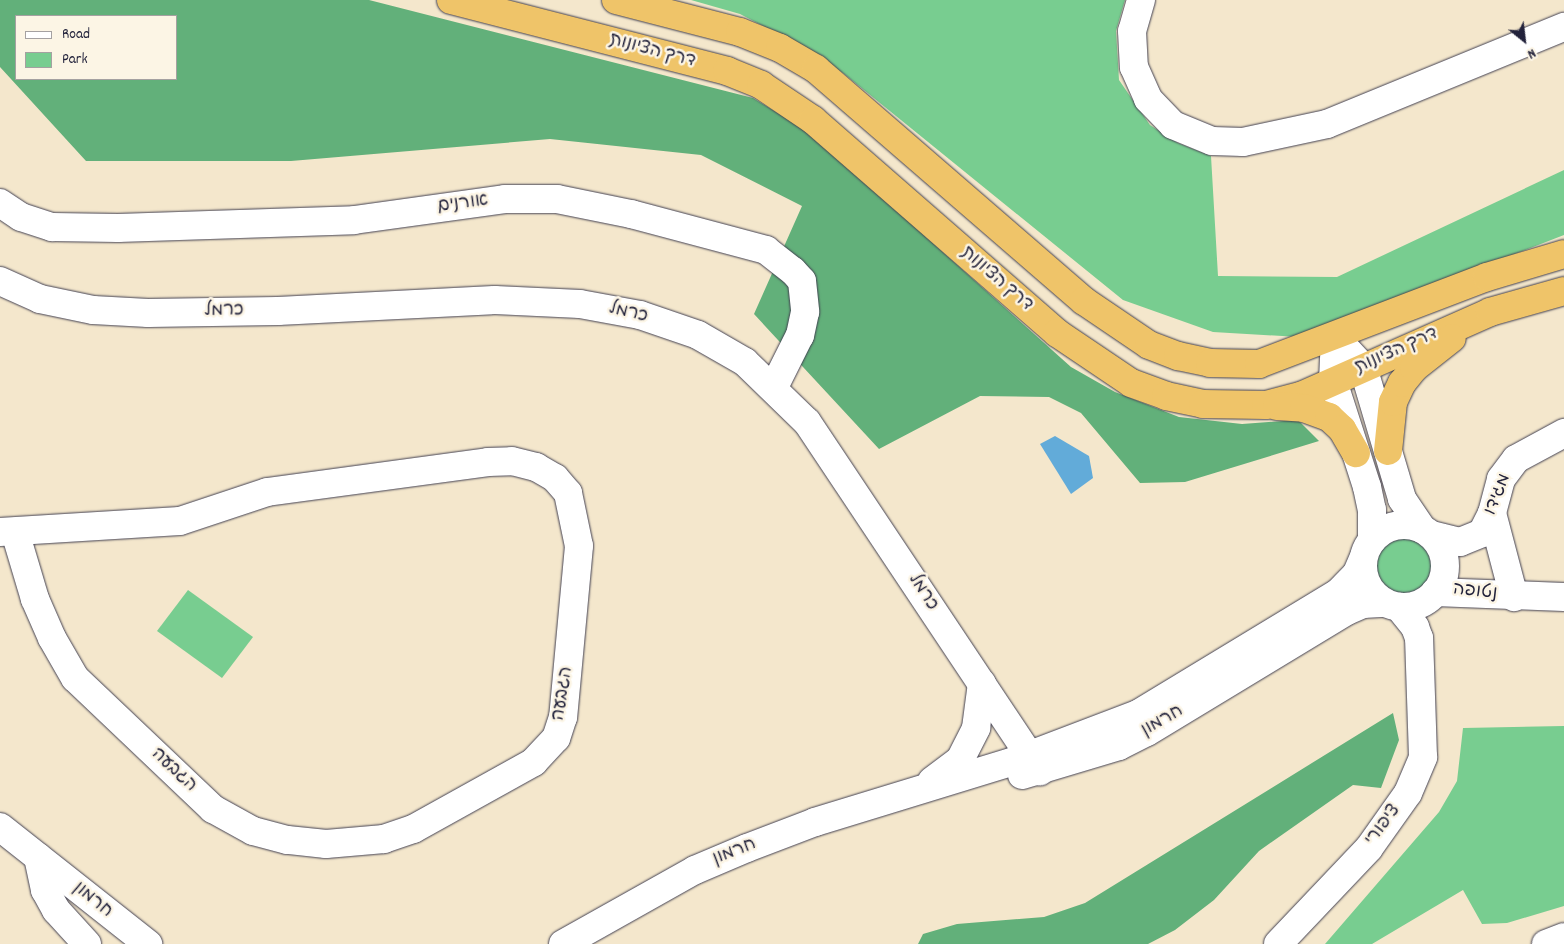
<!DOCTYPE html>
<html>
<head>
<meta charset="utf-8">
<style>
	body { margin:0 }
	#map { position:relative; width:1564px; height:944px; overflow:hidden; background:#f4e7cc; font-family:Dekko,"Playpen Sans Hebrew",sans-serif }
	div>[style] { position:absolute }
	.green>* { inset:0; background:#78cd90 }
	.round { border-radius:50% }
	.forest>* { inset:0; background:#62b07a }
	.water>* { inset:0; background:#62abd9 }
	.roads { filter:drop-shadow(0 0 1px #424051) drop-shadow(0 0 1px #424051) }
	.minor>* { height:28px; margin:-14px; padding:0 14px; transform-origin:14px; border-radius:14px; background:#fff }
	.minor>.ring { margin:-14px; padding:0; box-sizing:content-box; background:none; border:28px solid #fff; border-radius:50% }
	.highway>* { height:28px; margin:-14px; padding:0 14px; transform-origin:14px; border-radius:14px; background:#efc469 }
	span { translate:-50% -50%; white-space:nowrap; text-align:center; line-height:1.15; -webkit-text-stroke:5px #fcf5e5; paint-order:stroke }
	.street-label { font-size:18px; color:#22223b }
	.legend { position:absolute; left:15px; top:15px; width:162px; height:65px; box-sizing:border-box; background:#fcf5e5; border:1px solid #a5a1a1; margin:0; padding:6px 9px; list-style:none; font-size:15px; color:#22223b }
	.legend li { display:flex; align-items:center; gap:10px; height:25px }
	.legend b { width:25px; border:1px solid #a5a1a1 }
	.north { position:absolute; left:1499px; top:15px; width:50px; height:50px; -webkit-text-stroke:4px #fcf5e5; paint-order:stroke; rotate:151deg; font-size:14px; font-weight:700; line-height:20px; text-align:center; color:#22223b }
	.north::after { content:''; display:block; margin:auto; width:18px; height:22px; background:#22223b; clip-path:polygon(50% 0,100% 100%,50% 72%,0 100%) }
</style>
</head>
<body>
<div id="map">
	<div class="green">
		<i style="clip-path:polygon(691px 0,1125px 0,1116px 31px,1119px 80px,1150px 125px,1178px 143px,1211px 156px,1218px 276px,1337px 277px,1564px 170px,1564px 235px,1299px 337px,1213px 332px,1123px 300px,843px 73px,799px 45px,740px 14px)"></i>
		<i class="round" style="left:1377px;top:539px;width:54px;height:54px"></i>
		<i style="clip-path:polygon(188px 590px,253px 637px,222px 678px,157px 631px)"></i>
		<i style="clip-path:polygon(1564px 726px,1564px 906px,1507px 923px,1482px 924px,1463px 890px,1372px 944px,1325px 944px,1439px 812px,1457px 781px,1463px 728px)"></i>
	</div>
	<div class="forest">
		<i style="clip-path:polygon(evenodd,0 0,369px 0,753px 98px,809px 132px,1071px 367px,1115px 392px,1179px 417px,1242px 424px,1298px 420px,1319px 441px,1185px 482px,1140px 483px,1081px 413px,1049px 397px,980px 396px,879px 449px,754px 314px,802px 206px,701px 155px,550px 139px,291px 161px,86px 161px,0 67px,0 0,16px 16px,176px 16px,176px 79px,16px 79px,16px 16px)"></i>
		<i style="clip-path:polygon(1393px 713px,1399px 740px,1381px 788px,1353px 785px,1259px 851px,1214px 900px,1175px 930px,1148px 944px,918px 944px,923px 934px,957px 924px,1044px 917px,1085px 903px)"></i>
	</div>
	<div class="water">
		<i style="clip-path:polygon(1055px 436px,1089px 456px,1093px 478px,1071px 494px,1040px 444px)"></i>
	</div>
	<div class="roads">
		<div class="minor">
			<i style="left:1141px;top:0;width:32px;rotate:106deg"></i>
			<i style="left:1132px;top:31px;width:36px;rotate:87deg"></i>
			<i style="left:1134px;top:67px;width:35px;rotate:66deg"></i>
			<i style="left:1148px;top:99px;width:36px;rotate:46deg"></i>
			<i style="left:1173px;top:125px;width:42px;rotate:22.3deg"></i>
			<i style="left:1212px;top:141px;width:31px;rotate:2deg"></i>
			<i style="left:1243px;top:142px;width:86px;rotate:-12.1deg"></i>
			<i style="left:1327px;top:124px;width:256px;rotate:-22.3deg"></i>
			<i style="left:0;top:203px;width:25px;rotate:34deg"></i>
			<i style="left:21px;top:217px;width:33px;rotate:18deg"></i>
			<i style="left:52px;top:227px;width:66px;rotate:0.9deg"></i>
			<i style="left:118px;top:228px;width:236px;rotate:-1.9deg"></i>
			<i style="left:354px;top:220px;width:152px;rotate:-7.9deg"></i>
			<i style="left:505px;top:199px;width:52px"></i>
			<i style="left:557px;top:199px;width:76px;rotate:11.5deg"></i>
			<i style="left:631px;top:214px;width:140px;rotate:14.9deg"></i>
			<i style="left:766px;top:250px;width:34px;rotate:38deg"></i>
			<i style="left:793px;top:271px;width:13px;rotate:48deg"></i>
			<i style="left:802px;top:281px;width:31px;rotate:84deg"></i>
			<i style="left:805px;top:312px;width:24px;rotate:102deg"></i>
			<i style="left:800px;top:335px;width:58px;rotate:116.6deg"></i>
			<i style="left:0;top:281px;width:44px;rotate:24.2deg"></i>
			<i style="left:40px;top:299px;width:54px;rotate:11.7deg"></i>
			<i style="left:93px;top:310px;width:55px;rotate:3.1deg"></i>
			<i style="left:148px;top:313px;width:130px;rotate:-0.9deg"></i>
			<i style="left:278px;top:311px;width:217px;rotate:-2.9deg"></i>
			<i style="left:495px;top:300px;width:85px;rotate:2.7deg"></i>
			<i style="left:580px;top:304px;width:61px;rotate:10.4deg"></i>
			<i style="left:640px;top:315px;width:61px;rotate:19deg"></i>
			<i style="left:698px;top:335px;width:54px;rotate:29.9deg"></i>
			<i style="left:745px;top:362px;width:86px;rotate:44.1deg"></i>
			<i style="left:807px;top:422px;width:420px;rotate:56.3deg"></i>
			<i style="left:1335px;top:337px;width:41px;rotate:47deg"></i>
			<i style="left:1363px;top:367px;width:138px;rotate:73.5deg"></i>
			<i style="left:1402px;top:499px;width:36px;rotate:56deg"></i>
			<i style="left:1335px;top:337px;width:44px;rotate:92.6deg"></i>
			<i style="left:1333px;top:381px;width:111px;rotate:72.2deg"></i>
			<i style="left:1367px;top:487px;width:24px;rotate:78deg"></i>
			<i style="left:1372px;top:510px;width:30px;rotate:90deg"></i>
			<i style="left:1492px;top:513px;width:87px;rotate:75.3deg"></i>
			<i class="ring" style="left:1363px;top:525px;width:54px;height:54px"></i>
			<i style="left:0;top:532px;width:180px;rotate:-3.5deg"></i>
			<i style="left:180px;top:521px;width:92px;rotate:-18.4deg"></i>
			<i style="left:267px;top:492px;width:223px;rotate:-7.7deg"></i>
			<i style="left:488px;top:462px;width:24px;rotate:-2deg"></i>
			<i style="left:512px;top:461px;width:25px;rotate:14deg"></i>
			<i style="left:536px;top:467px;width:22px;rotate:30deg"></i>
			<i style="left:555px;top:478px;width:20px;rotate:49deg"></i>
			<i style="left:568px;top:493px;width:54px;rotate:78.3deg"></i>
			<i style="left:579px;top:546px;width:172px;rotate:95.3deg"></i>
			<i style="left:563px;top:717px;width:22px;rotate:108deg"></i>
			<i style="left:556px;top:738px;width:33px;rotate:133deg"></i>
			<i style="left:534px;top:762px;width:138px;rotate:151deg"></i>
			<i style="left:413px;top:829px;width:31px;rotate:161deg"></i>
			<i style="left:384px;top:839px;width:58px;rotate:175.1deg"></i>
			<i style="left:326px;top:844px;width:39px;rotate:-174deg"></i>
			<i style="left:287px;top:840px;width:35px;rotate:-165deg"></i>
			<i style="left:253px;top:831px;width:46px;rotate:-151.2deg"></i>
			<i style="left:213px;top:809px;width:190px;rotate:-136.5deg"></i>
			<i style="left:75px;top:678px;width:46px;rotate:-119.9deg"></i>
			<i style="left:52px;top:638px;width:43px;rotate:-113.6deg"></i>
			<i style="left:35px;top:599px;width:70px;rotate:-106.6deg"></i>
			<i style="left:1432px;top:535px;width:29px;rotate:14deg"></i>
			<i style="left:1460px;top:542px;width:24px;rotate:-22deg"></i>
			<i style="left:1482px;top:533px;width:22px;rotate:-63deg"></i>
			<i style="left:1492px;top:513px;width:35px;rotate:-75deg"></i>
			<i style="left:1501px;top:479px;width:25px;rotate:-53deg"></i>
			<i style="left:1516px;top:459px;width:55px;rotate:-28.4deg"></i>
			<i style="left:1435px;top:592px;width:129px;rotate:2.2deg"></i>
			<i style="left:1022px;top:775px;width:101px;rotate:-16.6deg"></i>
			<i style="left:1119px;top:746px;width:31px;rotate:-27deg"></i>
			<i style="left:1147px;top:732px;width:234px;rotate:-31.2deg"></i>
			<i style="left:1347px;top:611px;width:17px;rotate:-24deg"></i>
			<i style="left:1363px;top:604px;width:22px;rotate:-3deg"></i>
			<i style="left:932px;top:781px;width:35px;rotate:-37deg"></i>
			<i style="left:960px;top:760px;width:36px;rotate:-63deg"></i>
			<i style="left:976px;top:728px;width:45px;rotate:-82.4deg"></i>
			<i style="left:0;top:827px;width:189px;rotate:38.3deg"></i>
			<i style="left:38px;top:857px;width:34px;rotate:78deg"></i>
			<i style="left:45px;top:890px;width:23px;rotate:61deg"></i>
			<i style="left:56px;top:910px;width:46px;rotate:47.6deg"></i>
			<i style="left:563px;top:944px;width:151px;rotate:-29.3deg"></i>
			<i style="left:695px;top:870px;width:56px;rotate:-22.9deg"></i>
			<i style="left:747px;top:848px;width:73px;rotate:-20.9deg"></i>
			<i style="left:815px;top:822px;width:208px;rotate:-17deg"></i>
			<i style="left:1014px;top:761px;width:133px;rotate:-20.8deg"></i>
			<i style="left:1138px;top:714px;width:234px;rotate:-31.2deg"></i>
			<i style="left:1338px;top:593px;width:28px;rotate:-46deg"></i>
			<i style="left:1357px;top:573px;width:15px;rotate:-67deg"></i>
			<i style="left:1278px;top:944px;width:132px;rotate:-46.5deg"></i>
			<i style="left:1369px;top:848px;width:67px;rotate:-54.7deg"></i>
			<i style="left:1408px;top:793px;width:39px;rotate:-67deg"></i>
			<i style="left:1423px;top:757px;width:119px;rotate:-91.9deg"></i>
			<i style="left:1419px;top:638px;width:12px;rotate:-110deg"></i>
			<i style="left:1415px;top:627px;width:26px;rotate:-129deg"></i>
			<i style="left:1546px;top:944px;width:19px;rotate:-21deg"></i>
		</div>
		<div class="highway">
			<i style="left:451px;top:0;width:285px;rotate:14.4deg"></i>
			<i style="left:727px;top:71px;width:37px;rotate:22deg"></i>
			<i style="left:761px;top:85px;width:63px;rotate:33.9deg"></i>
			<i style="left:813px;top:120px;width:324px;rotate:41.1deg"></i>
			<i style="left:1057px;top:333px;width:89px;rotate:34deg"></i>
			<i style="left:1131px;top:383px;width:37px;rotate:20deg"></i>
			<i style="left:1166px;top:396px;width:38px;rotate:12deg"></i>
			<i style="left:1203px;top:404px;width:63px;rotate:0.9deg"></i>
			<i style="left:1266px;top:405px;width:38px;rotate:-15deg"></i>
			<i style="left:1303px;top:395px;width:205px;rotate:-23.9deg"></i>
			<i style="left:1490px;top:312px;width:77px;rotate:-15.8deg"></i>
			<i style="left:616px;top:0;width:128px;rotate:14.5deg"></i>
			<i style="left:740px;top:32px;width:43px;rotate:21.8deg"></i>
			<i style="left:780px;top:48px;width:42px;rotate:30.3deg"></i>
			<i style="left:816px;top:69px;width:354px;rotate:40.9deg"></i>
			<i style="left:1084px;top:301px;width:78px;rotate:34.1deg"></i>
			<i style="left:1149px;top:345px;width:31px;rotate:21deg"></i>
			<i style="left:1178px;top:356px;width:33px;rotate:12deg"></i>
			<i style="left:1210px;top:363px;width:49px;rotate:1.2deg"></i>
			<i style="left:1259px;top:364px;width:244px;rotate:-20.9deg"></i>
			<i style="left:1487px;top:277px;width:80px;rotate:-16.6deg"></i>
			<i style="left:1277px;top:406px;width:27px;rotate:4deg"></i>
			<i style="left:1304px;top:408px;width:27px;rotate:20deg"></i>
			<i style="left:1329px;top:417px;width:18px;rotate:43deg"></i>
			<i style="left:1342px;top:429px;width:28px;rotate:60deg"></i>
			<i style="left:1388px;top:451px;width:49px;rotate:-84.2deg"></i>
			<i style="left:1393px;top:402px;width:21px;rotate:-65deg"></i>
			<i style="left:1402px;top:383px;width:19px;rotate:-51deg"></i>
			<i style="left:1414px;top:368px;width:48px;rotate:-38.3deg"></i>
		</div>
	</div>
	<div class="street-label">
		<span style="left:652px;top:52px;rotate:15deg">דרך הציונות</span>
		<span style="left:463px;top:205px;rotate:-8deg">אורנים</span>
		<span style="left:996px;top:280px;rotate:41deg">דרך הציונות</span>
		<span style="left:224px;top:312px;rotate:-1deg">כרמל</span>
		<span style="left:628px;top:314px;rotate:13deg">כרמל</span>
		<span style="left:1397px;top:352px;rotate:-24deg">דרך הציונות</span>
		<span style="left:1499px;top:495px;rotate:-68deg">מגידו</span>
		<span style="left:922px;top:593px;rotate:57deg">כרמל</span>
		<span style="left:1475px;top:593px;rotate:6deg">נטופה</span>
		<span style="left:564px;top:694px;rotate:-81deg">הגבעה</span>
		<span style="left:1163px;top:722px;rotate:-30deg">חרמון</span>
		<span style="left:173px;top:771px;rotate:43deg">הגבעה</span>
		<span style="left:1384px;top:826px;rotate:-54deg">ציפורי</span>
		<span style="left:735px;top:853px;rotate:-22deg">חרמון</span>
		<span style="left:92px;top:901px;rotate:39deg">חרמון</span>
	</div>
	<ul class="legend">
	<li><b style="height:6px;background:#fff"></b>Road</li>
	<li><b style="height:14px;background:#78cd90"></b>Park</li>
	</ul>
	<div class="north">N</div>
</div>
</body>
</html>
